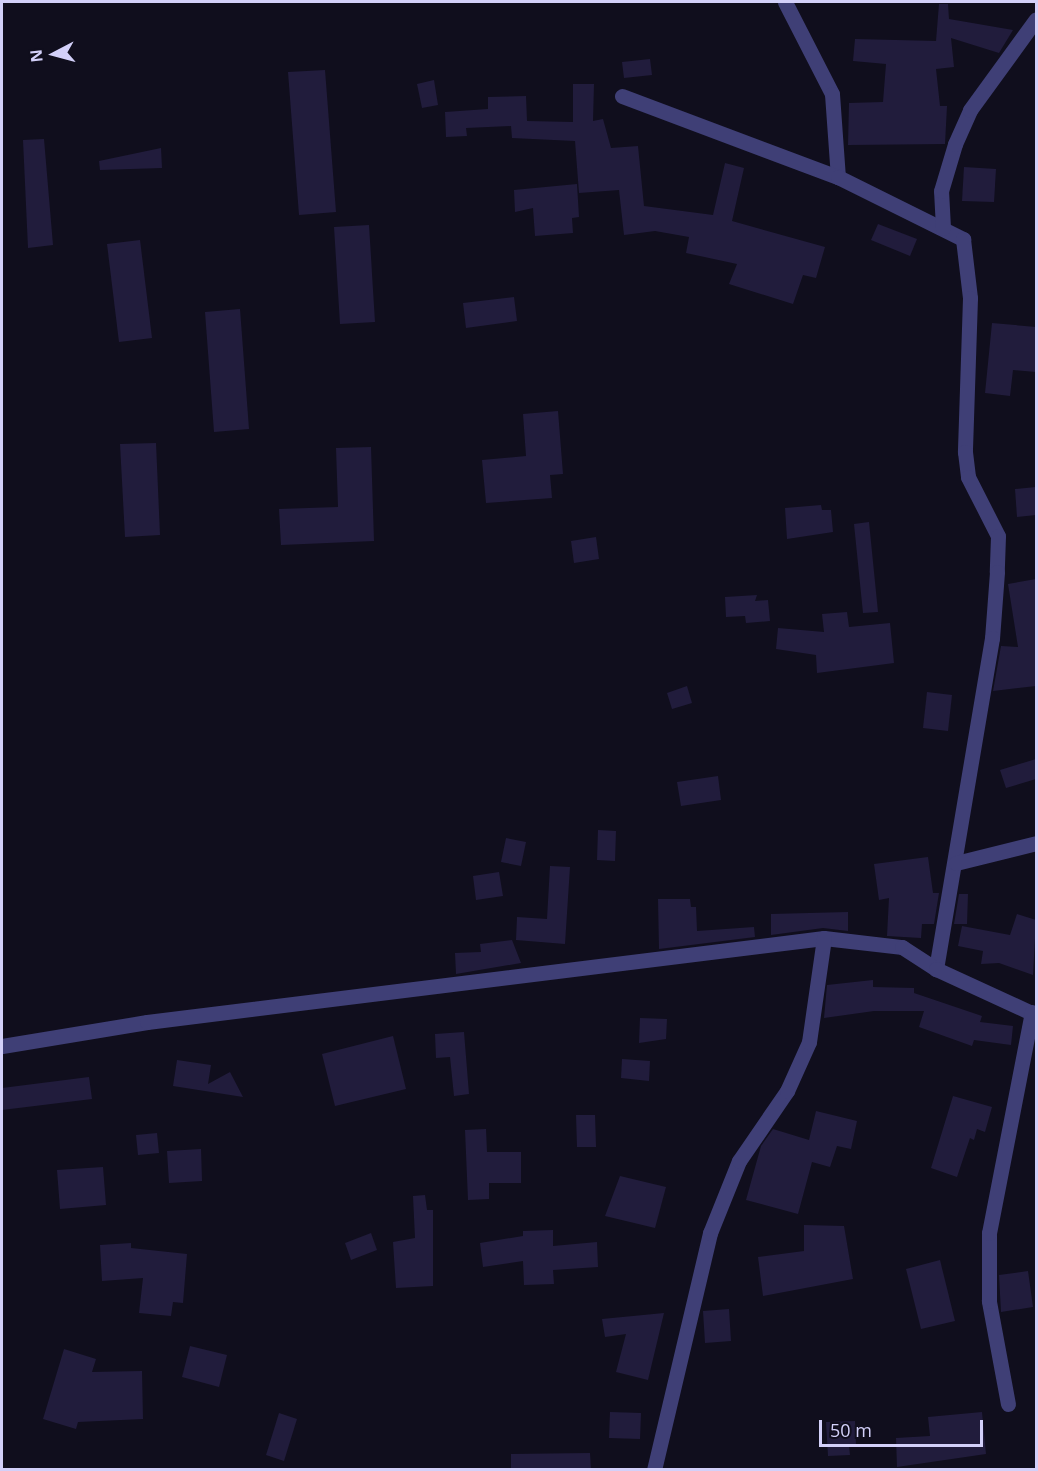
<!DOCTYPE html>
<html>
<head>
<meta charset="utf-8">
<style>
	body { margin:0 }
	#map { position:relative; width:1038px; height:1471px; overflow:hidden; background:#100e1d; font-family:"Open Sans",sans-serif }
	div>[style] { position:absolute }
	.building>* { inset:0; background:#211c3c }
	.minor>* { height:15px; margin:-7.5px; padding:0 7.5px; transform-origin:7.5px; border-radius:7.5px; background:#3f3f76 }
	span { translate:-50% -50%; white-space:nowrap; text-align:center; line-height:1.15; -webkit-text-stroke:6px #100e1d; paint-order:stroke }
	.frame { position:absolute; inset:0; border:3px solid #d3d0f9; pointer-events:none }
	.north { position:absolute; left:24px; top:24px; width:60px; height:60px; -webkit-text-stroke:4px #100e1d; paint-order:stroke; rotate:264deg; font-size:16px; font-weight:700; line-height:24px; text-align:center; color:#d3d0f9 }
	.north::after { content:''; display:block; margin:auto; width:21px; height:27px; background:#d3d0f9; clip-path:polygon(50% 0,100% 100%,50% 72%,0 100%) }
	.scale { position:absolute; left:819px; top:1420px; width:164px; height:27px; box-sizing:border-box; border:3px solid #d3d0f9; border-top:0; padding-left:8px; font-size:18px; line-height:21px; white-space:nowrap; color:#d3d0f9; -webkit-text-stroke:4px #100e1d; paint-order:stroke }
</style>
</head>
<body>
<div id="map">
	<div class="building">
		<i style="clip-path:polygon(939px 4px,948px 4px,949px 19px,1013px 30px,999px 53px,951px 38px,954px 67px,936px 69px,940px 106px,947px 106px,945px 144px,848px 145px,849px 103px,883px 102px,886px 64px,853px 61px,855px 39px,936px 41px)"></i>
		<i style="clip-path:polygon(650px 59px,652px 75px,624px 78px,622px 62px)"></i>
		<i style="clip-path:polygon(325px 70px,336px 212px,299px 215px,288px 72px)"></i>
		<i style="clip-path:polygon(434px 80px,438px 105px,422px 108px,417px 84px)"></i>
		<i style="clip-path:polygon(573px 84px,594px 84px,593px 121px,603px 119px,611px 148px,638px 146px,644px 206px,713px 215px,725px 163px,744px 168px,732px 221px,825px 247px,816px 278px,803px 275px,793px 304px,729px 284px,737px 264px,686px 253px,689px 237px,655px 231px,624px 235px,619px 190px,579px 193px,575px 141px,512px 138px,511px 126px,466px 128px,467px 136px,446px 137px,445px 112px,488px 109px,488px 97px,526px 96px,527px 121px,573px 122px)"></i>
		<i style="clip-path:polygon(44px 139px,53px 245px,28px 248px,23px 140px)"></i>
		<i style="clip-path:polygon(161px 148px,162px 168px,100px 170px,99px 161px)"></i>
		<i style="clip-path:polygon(964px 167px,996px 169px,994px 202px,962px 201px)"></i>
		<i style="clip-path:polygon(577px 184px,579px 217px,572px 218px,573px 233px,535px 236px,533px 208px,515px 212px,514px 190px)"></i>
		<i style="clip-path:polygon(878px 224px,917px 239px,910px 256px,871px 240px)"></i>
		<i style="clip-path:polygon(369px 225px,375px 322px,340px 324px,334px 227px)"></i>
		<i style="clip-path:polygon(140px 240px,152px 338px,119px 342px,107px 244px)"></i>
		<i style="clip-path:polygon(514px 297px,517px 321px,466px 328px,463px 303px)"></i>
		<i style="clip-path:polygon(240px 309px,249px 429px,214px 432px,205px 312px)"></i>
		<i style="clip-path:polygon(992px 323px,1036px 327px,1036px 372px,1013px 370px,1010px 396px,985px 393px)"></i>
		<i style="clip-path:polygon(558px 411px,563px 474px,550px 475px,552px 498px,486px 503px,482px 460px,526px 456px,523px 414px)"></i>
		<i style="clip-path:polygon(156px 443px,160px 535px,125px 537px,120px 444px)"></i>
		<i style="clip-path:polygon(371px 447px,374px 541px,281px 545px,279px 509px,338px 507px,336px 448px)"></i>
		<i style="clip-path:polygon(1036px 487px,1036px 515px,1017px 517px,1015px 489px)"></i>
		<i style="clip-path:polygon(821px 505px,822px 510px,831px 510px,833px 532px,787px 539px,785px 508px)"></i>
		<i style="clip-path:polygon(869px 522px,878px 612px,863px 613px,854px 524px)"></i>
		<i style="clip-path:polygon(596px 537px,599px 559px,574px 563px,571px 541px)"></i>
		<i style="clip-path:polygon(1036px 579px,1036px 686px,993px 691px,1001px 646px,1018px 647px,1008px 584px)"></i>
		<i style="clip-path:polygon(757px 595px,755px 601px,768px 600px,770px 621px,746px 623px,745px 616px,726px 617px,725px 597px)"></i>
		<i style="clip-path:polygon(847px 612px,849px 627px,890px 623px,894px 663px,817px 673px,816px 655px,776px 649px,778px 628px,824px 632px,822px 614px)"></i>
		<i style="clip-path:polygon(687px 686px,692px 703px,672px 709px,667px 693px)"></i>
		<i style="clip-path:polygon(927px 692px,952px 695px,948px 731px,923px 728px)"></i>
		<i style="clip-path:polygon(1036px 759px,1036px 779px,1006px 788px,1000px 770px)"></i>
		<i style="clip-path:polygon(718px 776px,721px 800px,681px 806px,677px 782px)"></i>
		<i style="clip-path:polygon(598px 830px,616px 831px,615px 861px,597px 860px)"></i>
		<i style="clip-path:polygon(506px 838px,526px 842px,521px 866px,501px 862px)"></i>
		<i style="clip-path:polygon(928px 857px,933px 893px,939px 893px,934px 924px,922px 924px,921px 938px,887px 936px,889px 898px,879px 900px,874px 864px)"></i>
		<i style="clip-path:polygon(550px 866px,570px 867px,565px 944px,516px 940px,517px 917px,547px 919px)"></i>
		<i style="clip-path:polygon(499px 872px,503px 896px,476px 900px,473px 876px)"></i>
		<i style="clip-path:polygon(959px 894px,968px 894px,967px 924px,954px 924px)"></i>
		<i style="clip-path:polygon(658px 899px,690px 899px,691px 907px,696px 907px,697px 931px,754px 927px,755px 937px,659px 949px)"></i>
		<i style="clip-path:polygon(848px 912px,848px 931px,823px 928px,771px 935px,771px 914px)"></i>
		<i style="clip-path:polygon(1017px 914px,1036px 920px,1033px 975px,999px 963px,981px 964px,983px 951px,958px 946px,962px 926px,1010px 935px)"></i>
		<i style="clip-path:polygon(512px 940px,521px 963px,456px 974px,455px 953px,481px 952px,480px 944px)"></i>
		<i style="clip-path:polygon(873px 980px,873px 987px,914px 988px,914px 993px,982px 1016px,980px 1022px,1013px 1026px,1011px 1045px,974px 1040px,972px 1046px,919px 1027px,924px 1011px,874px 1011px,824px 1018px,827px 985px)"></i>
		<i style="clip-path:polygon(640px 1018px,667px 1019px,666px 1039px,639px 1043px)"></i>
		<i style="clip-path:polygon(464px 1032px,469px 1094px,454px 1096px,450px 1057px,436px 1058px,435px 1034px)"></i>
		<i style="clip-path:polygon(393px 1036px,406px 1089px,335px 1106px,322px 1054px)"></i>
		<i style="clip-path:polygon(622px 1059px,650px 1061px,649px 1081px,621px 1078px)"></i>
		<i style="clip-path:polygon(177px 1060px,211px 1065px,208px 1084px,230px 1072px,243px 1097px,173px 1086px)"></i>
		<i style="clip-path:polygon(89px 1077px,92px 1099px,2px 1110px,2px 1088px)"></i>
		<i style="clip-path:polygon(953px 1096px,992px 1107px,985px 1132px,977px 1129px,974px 1140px,970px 1138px,957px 1177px,931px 1168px)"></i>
		<i style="clip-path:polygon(816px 1111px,857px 1121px,851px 1149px,837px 1146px,830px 1167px,812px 1162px,798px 1214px,746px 1200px,761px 1146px,773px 1129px,809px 1140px)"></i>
		<i style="clip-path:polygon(576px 1115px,595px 1115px,596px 1147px,577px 1147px)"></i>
		<i style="clip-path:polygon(486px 1129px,487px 1152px,521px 1152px,521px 1183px,489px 1183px,489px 1199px,468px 1200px,465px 1130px)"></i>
		<i style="clip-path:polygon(157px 1133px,159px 1153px,138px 1155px,136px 1135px)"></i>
		<i style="clip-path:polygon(201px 1149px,202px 1181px,169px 1183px,167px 1151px)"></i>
		<i style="clip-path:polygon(103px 1167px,106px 1205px,60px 1209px,57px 1170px)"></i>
		<i style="clip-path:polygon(620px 1176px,666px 1187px,655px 1228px,605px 1216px)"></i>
		<i style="clip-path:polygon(425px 1195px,427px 1210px,433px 1210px,433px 1286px,396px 1288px,393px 1242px,415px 1238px,413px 1196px)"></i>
		<i style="clip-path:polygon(804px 1225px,844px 1226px,853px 1279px,763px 1296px,758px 1257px,804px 1251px)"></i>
		<i style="clip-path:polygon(553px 1230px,553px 1246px,597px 1242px,598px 1267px,553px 1270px,554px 1284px,524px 1285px,523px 1261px,483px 1267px,480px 1243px,523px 1236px,523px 1231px)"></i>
		<i style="clip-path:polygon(371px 1233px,377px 1250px,351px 1260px,345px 1243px)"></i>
		<i style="clip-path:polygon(131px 1243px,131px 1248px,187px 1254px,183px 1303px,173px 1302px,171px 1316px,139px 1313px,143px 1278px,102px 1281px,100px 1245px)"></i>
		<i style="clip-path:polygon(940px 1260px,955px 1321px,921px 1329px,906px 1269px)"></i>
		<i style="clip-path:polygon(1028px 1271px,1033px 1307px,1001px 1312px,999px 1275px)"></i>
		<i style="clip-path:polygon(729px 1309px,731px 1341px,705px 1343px,703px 1311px)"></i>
		<i style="clip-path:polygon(664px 1313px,648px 1380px,616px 1372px,626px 1334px,605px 1337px,602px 1319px)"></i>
		<i style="clip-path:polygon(190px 1346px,227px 1355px,219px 1387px,182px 1377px)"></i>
		<i style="clip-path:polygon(64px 1349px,96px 1359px,92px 1372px,142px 1371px,143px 1419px,78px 1422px,76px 1429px,43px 1419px)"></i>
		<i style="clip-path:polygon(610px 1412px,641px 1413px,640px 1439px,609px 1438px)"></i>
		<i style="clip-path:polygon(982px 1412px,986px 1454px,897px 1467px,896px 1438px,930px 1436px,928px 1417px)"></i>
		<i style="clip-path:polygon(279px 1413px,297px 1419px,284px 1461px,266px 1455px)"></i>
		<i style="clip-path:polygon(855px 1421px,856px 1445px,849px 1446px,850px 1455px,828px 1456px,826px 1422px)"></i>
		<i style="clip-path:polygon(590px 1453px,591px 1470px,511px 1470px,511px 1454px)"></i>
	</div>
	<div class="minor">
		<i style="left:785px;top:2px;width:103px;rotate:62.9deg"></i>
		<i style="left:832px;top:94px;width:83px;rotate:85.9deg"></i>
		<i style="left:622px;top:96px;width:231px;rotate:20.6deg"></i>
		<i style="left:838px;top:177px;width:140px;rotate:26.4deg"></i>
		<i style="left:963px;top:239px;width:59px;rotate:83.2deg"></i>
		<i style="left:970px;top:298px;width:154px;rotate:91.9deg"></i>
		<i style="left:965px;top:452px;width:25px;rotate:83deg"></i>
		<i style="left:968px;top:477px;width:66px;rotate:63deg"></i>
		<i style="left:998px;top:536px;width:36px;rotate:92deg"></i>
		<i style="left:997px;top:572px;width:66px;rotate:94.3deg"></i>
		<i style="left:992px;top:638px;width:336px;rotate:99.6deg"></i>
		<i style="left:943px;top:228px;width:37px;rotate:-93deg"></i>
		<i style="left:941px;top:191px;width:49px;rotate:-73.4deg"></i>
		<i style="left:955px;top:144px;width:37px;rotate:-66deg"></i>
		<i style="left:970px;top:110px;width:112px;rotate:-54deg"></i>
		<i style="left:956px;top:863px;width:82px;rotate:-14deg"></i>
		<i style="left:2px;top:1046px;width:147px;rotate:-9.4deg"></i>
		<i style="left:147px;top:1022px;width:682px;rotate:-7.07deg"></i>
		<i style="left:824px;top:938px;width:79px;rotate:6.6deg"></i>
		<i style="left:902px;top:947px;width:40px;rotate:32.9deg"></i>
		<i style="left:936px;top:969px;width:110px;rotate:24.7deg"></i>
		<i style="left:1008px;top:1404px;width:105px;rotate:-100.5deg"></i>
		<i style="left:989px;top:1301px;width:68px;rotate:-90deg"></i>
		<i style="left:989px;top:1233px;width:225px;rotate:-79deg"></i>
		<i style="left:654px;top:1470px;width:244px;rotate:-76.7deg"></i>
		<i style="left:710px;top:1233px;width:78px;rotate:-68.1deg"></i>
		<i style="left:739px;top:1161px;width:85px;rotate:-55.6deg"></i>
		<i style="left:787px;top:1091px;width:54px;rotate:-65.8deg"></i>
		<i style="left:809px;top:1042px;width:105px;rotate:-81.8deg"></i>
	</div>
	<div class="frame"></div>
	<div class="north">N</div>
	<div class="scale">50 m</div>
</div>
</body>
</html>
